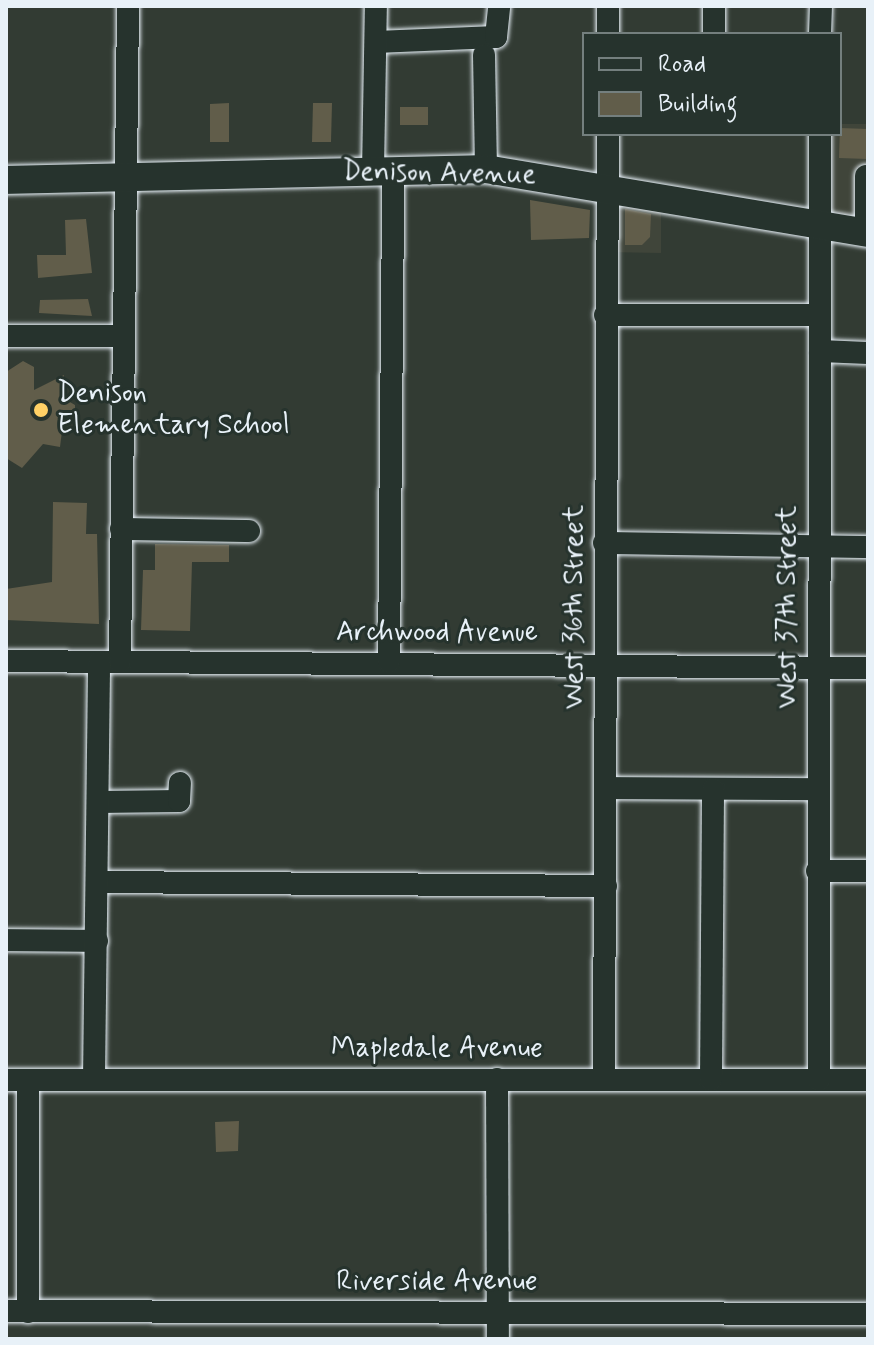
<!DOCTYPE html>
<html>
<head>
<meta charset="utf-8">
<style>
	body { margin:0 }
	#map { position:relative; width:874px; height:1345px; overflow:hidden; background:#323b33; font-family:Mynerve,sans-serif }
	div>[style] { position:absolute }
	.built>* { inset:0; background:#40453a }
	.building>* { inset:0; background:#615d4a }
	.roads { filter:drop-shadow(0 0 2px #e8f1f8) drop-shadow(0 0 2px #e8f1f8) }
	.minor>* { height:22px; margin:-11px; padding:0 11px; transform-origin:11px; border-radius:11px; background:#26332d }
	.major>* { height:28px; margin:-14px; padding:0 14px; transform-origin:14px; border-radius:14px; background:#26332d }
	.dots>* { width:22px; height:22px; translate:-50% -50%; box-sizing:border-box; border:4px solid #26332d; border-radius:50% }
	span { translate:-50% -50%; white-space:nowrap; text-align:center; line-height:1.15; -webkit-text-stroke:6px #26332d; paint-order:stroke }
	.street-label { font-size:28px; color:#e8f1f8 }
	.poi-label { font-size:28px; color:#e8f1f8 }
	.left { translate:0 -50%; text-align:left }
	.frame { position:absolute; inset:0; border:8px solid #e8f1f8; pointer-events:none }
	.legend { position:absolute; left:582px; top:32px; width:260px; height:104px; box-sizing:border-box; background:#26332d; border:2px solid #747f7e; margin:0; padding:10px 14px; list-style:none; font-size:24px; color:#e8f1f8 }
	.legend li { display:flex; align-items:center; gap:16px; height:40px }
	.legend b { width:40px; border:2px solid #747f7e }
</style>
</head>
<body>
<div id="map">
	<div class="built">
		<i style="clip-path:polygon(840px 124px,868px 124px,868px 233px,821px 225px,820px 134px,840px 134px)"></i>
		<i style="clip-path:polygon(607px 186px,661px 196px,661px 253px,606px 252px)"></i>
	</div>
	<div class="building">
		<i style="clip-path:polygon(229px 103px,229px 142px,210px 142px,210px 104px)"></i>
		<i style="clip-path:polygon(313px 103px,332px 103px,331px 142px,312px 142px)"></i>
		<i style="clip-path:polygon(400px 107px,428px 107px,428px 125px,400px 125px)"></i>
		<i style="clip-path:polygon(840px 128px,868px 129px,868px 159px,839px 158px)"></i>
		<i style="clip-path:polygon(530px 200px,590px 210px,589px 238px,531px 240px)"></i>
		<i style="clip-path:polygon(625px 209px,651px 214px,650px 237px,642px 245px,625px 245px)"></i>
		<i style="clip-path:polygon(86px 219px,92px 273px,38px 278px,37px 255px,66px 255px,65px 220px)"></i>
		<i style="clip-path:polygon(40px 300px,88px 299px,92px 316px,39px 313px)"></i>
		<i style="clip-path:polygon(23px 361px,34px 367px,34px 390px,64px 375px,63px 398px,75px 405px,75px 416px,63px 423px,60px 447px,43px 444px,22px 468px,6px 458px,6px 372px)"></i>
		<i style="clip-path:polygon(53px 502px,87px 503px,86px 534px,97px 534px,99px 624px,6px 620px,6px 589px,52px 582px)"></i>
		<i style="clip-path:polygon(155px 544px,229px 545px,229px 562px,192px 562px,190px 631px,141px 630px,143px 570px,155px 570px)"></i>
		<i style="clip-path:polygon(239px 1121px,238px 1151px,216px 1152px,215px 1122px)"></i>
	</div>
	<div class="roads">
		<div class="minor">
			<i style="left:608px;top:34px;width:28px;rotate:-90deg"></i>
			<i style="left:714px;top:34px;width:28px;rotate:-90deg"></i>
			<i style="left:820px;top:34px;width:28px;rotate:-88deg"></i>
			<i style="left:376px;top:42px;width:120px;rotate:-2.4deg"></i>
			<i style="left:496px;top:37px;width:31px;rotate:-84deg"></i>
			<i style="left:484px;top:55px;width:114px;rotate:89deg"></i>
			<i style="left:373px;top:171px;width:165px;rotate:-89deg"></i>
			<i style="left:866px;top:233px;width:57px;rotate:-90deg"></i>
			<i style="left:605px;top:315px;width:215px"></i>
			<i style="left:6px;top:336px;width:117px"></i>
			<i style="left:820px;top:351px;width:48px;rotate:2.4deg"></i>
			<i style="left:121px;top:529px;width:128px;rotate:0.9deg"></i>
			<i style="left:604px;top:543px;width:264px;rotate:0.9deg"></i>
			<i style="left:6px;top:661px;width:862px;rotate:0.47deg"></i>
			<i style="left:120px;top:662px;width:656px;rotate:-89.3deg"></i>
			<i style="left:389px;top:662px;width:491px;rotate:-89.5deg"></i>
			<i style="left:605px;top:788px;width:213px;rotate:0.3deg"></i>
			<i style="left:99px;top:802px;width:80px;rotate:-0.7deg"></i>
			<i style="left:179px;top:801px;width:18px;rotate:-87deg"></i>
			<i style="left:817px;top:871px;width:51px"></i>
			<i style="left:99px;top:882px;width:507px;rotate:0.45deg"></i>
			<i style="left:6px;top:940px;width:91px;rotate:0.6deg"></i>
			<i style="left:94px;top:1079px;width:417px;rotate:-89.3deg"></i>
			<i style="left:497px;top:1079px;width:260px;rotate:89.8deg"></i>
			<i style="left:604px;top:1079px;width:945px;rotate:-89.76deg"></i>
			<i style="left:6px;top:1080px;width:862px"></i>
			<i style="left:711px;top:1080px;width:291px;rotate:-89.6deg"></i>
			<i style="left:819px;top:1080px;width:946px;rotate:-89.94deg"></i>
			<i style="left:28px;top:1081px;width:231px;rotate:90deg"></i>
			<i style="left:6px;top:1311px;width:862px;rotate:0.2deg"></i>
		</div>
		<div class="major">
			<i style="left:6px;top:180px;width:480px;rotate:-1.3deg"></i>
			<i style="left:486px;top:169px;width:387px;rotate:9.5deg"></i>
		</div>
	</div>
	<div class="dots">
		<i style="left:41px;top:410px;background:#ffd166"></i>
	</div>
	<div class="street-label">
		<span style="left:439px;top:174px;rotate:1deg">Denison Avenue</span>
		<span style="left:575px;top:607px;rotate:-90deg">West 36th Street</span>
		<span style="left:788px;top:607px;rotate:-90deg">West 37th Street</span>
		<span style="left:437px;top:633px">Archwood Avenue</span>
		<span style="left:437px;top:1049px">Mapledale Avenue</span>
		<span style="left:437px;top:1282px">Riverside Avenue</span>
	</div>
	<div class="poi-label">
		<span class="left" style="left:57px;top:410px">Denison<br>Elementary School</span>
	</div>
	<div class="frame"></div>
	<ul class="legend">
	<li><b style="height:10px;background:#26332d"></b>Road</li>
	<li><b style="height:22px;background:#615d4a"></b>Building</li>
	</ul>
</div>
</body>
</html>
